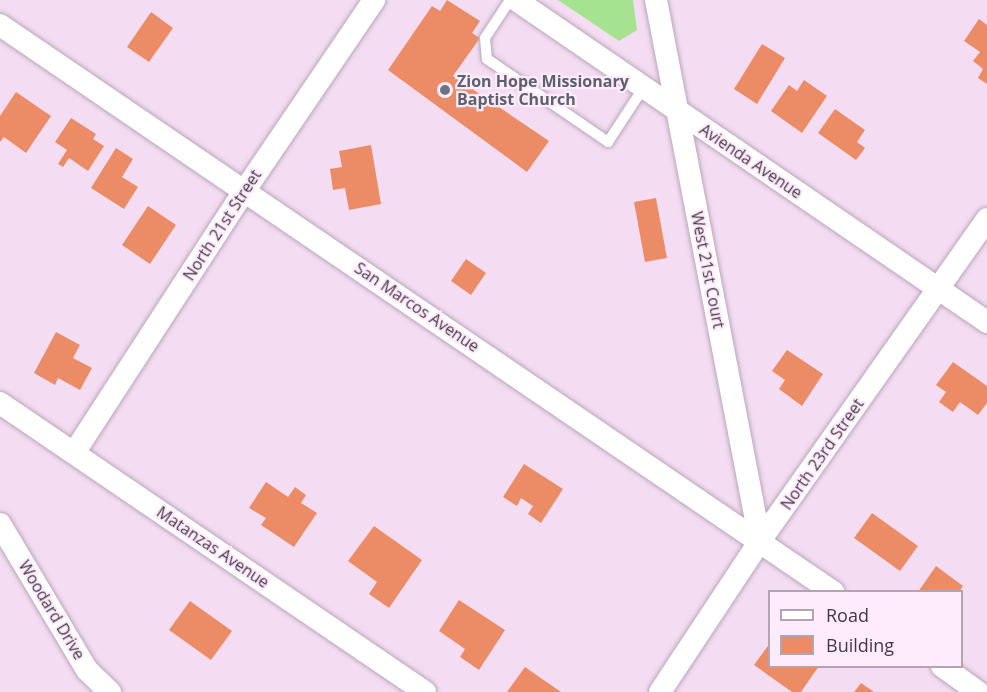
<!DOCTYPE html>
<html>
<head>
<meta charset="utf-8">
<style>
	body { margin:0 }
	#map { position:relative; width:987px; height:692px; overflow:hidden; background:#f4ddf2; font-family:"Open Sans",sans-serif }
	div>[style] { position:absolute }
	.green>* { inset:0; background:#a6e391 }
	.building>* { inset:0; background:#ec8c67 }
	.roads { filter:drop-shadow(0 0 2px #bba6ba) drop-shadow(0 0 2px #bba6ba) }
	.lane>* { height:10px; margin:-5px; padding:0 5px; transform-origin:5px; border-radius:5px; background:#fff }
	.street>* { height:22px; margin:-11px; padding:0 11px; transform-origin:11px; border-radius:11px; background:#fff }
	.dots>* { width:16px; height:16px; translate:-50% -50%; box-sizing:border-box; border:3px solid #feebfc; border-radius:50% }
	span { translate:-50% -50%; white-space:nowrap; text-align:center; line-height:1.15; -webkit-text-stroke:4.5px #feebfc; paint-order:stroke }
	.worship-label { font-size:16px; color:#5b616d; font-weight:700 }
	.left { translate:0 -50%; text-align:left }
	.street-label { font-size:16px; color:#423942 }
	.legend { position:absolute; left:768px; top:590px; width:195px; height:78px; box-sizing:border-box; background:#feebfc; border:2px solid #b3a4b2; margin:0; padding:8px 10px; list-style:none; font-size:18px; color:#423942 }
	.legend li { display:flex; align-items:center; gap:12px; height:30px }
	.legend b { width:30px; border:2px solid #b3a4b2 }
</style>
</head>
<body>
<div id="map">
	<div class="green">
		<i style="clip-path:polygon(558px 0,633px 0,637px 30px,619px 41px)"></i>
	</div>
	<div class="building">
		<i style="clip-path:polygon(447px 0,480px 21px,472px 33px,480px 38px,453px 76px,549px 141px,527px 172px,388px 70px,432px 6px,440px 11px)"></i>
		<i style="clip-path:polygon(151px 12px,173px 28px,149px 62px,127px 47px)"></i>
		<i style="clip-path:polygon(979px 19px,987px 25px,987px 84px,978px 78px,983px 69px,973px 61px,980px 52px,964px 41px)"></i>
		<i style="clip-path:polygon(762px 44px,785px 58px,757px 104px,734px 89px)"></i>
		<i style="clip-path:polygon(804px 80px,827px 96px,802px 133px,771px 111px,789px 85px,797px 91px)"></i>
		<i style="clip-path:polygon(16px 92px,51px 116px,26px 153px,4px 137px,0 142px,0 116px)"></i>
		<i style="clip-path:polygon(835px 109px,865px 130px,857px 142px,865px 148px,856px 160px,818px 133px)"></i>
		<i style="clip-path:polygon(71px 118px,96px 134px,93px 139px,104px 146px,88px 171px,69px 158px,63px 167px,58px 164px,67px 150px,55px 142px)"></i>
		<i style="clip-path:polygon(371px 145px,381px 204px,349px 210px,345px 188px,333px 190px,330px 169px,342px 167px,339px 151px)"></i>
		<i style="clip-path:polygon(116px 148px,133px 159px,122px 177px,138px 187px,124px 209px,91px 188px)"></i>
		<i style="clip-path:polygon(656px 198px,667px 258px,645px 262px,634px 202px)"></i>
		<i style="clip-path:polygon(148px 206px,176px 225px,150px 264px,122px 245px)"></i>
		<i style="clip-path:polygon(466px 259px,486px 273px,471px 295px,451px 281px)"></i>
		<i style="clip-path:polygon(56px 332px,80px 345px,73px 358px,92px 368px,80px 390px,58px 378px,55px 385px,34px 373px)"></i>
		<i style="clip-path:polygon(787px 350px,823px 374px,802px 406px,779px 389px,785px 380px,772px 371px)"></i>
		<i style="clip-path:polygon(953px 362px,987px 386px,987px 403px,978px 415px,960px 402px,953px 412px,939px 402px,946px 392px,936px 385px)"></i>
		<i style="clip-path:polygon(524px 464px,563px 489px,541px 523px,528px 514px,533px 506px,521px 498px,517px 506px,503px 497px)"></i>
		<i style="clip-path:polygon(266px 482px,288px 497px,295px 487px,306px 495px,301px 503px,317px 513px,294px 547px,261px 525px,266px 518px,249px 508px)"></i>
		<i style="clip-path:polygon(872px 513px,918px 546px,900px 571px,854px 538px)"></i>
		<i style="clip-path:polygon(374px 526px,422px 560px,389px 608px,369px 594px,377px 582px,348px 561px)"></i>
		<i style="clip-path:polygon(936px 566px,963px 586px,959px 592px,918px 592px)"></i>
		<i style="clip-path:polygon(459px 600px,505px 630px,479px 670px,460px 657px,465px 649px,439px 631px)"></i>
		<i style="clip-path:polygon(190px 601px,232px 631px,211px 660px,169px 630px)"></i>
		<i style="clip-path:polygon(770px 643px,770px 666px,819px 666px,801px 692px,792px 692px,754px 665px)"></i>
		<i style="clip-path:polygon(525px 667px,561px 692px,507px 692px)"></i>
		<i style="clip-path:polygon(861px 683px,874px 692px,854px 692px)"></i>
	</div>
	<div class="roads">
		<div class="lane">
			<i style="left:510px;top:0;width:45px;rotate:123.3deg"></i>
			<i style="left:485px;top:38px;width:21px;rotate:85deg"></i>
			<i style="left:487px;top:59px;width:147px;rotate:34.4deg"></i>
			<i style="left:608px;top:142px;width:66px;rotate:-56.8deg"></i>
		</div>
		<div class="street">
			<i style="left:516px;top:0;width:571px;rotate:34.36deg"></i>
			<i style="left:656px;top:0;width:551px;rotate:79.12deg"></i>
			<i style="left:0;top:25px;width:1008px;rotate:34.24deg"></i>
			<i style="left:0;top:403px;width:514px;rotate:34.22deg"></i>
			<i style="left:74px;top:453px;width:314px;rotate:-57deg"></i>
			<i style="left:245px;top:190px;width:230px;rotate:-55.8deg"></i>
			<i style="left:0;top:524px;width:170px;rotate:59.2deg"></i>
			<i style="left:87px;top:670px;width:32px;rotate:44deg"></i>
			<i style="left:942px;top:666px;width:44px;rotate:35.8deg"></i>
			<i style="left:660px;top:692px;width:181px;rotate:-56.5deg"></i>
			<i style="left:760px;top:541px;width:394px;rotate:-54.8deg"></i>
		</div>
	</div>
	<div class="dots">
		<i style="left:445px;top:90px;background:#6b7280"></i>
	</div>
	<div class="worship-label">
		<span class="left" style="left:457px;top:90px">Zion Hope Missionary<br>Baptist Church</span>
	</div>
	<div class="street-label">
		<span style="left:751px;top:161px;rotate:34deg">Avienda Avenue</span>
		<span style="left:222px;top:225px;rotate:-57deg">North 21st Street</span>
		<span style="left:708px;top:270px;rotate:79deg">West 21st Court</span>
		<span style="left:417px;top:307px;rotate:34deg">San Marcos Avenue</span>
		<span style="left:822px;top:454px;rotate:-55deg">North 23rd Street</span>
		<span style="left:213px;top:547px;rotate:34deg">Matanzas Avenue</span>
		<span style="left:52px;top:610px;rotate:59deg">Woodard Drive</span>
	</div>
	<ul class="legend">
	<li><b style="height:8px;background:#fff"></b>Road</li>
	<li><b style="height:16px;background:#ec8c67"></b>Building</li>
	</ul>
</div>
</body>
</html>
